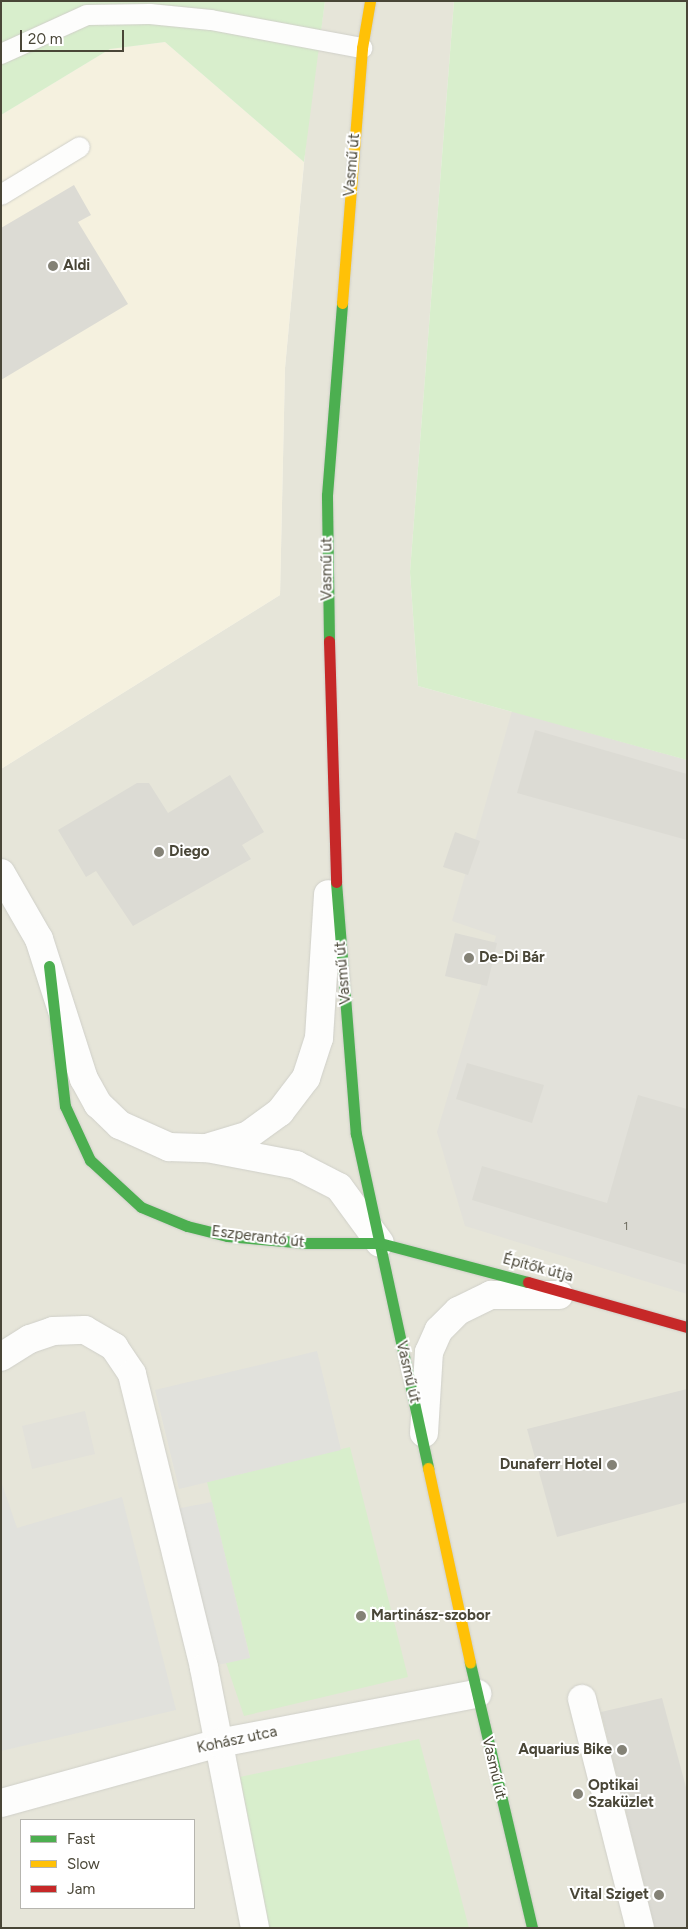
<!DOCTYPE html>
<html>
<head>
<meta charset="utf-8">
<style>
	body { margin:0 }
	#map { position:relative; width:688px; height:1929px; overflow:hidden; background:#f2f2ec; font-family:Figtree,sans-serif }
	div>[style] { position:absolute }
	.residential>* { inset:0; background:#e6e5d9 }
	.commercial>* { inset:0; background:#f5f1df }
	.industrial>* { inset:0; background:#e2e1da }
	.green>* { inset:0; background:#d8eecc }
	.parking>* { inset:0; background:#e1e1dc }
	.building>* { inset:0; background:#dcdbd4 }
	.roads { filter:drop-shadow(0 0 1px #d0d0c9) drop-shadow(0 0 1px #d0d0c9) }
	.lane>* { height:20px; margin:-10px; padding:0 10px; transform-origin:10px; border-radius:10px; background:#fdfdfc }
	.street>* { height:28px; margin:-14px; padding:0 14px; transform-origin:14px; border-radius:14px; background:#fdfdfc }
	.fast>* { height:11px; margin:-5.5px; padding:0 5.5px; transform-origin:5.5px; border-radius:5.5px; background:#4caf50 }
	.slow>* { height:11px; margin:-5.5px; padding:0 5.5px; transform-origin:5.5px; border-radius:5.5px; background:#ffc107 }
	.jam>* { height:11px; margin:-5.5px; padding:0 5.5px; transform-origin:5.5px; border-radius:5.5px; background:#c62828 }
	.dots>* { width:14px; height:14px; translate:-50% -50%; box-sizing:border-box; border:2px solid #fff; border-radius:50% }
	span { translate:-50% -50%; white-space:nowrap; text-align:center; line-height:1.15; -webkit-text-stroke:4px #fff; paint-order:stroke }
	.number-label { font-size:12px; color:#6e6c5f }
	.number-label span { -webkit-text-stroke-width:0 }
	.street-label { font-size:15px; color:#494637 }
	.poi-label { font-size:15px; color:#494637; font-weight:700 }
	.left { translate:0 -50%; text-align:left }
	.right { translate:-100% -50%; text-align:right }
	.frame { position:absolute; inset:0; border:2px solid #494637; pointer-events:none }
	.legend { position:absolute; left:20px; top:1819px; width:175px; height:90px; box-sizing:border-box; background:#fff; border:1px solid #b6b5af; margin:0; padding:6px 9px; list-style:none; font-size:15px; color:#494637 }
	.legend li { display:flex; align-items:center; gap:10px; height:25px }
	.legend b { width:25px; border:1px solid #b6b5af }
	.scale { position:absolute; left:20px; top:30px; width:104px; height:22px; box-sizing:border-box; border:2px solid #494637; border-top:0; padding-left:6px; font-size:15px; line-height:18px; white-space:nowrap; color:#494637; -webkit-text-stroke:4px #fff; paint-order:stroke }
</style>
</head>
<body>
<div id="map">
	<div class="residential">
		<i style="clip-path:polygon(evenodd,325px 1px,454px 1px,410px 572px,418px 686px,687px 760px,687px 1928px,1px 1928px,1px 769px,280px 595px,285px 368px,308px 121px,325px 1px,21px 1820px,194px 1820px,194px 1908px,21px 1908px,21px 1820px)"></i>
	</div>
	<div class="commercial">
		<i style="clip-path:polygon(165px 42px,304px 162px,285px 368px,280px 595px,1px 769px,1px 115px,110px 49px)"></i>
	</div>
	<div class="industrial">
		<i style="clip-path:polygon(512px 711px,687px 760px,687px 1294px,465px 1226px,437px 1132px,496px 936px,452px 921px)"></i>
		<i style="clip-path:polygon(85px 1411px,95px 1454px,32px 1469px,22px 1426px)"></i>
	</div>
	<div class="green">
		<i style="clip-path:polygon(1px 1px,325px 1px,304px 162px,165px 42px,110px 49px,1px 115px)"></i>
		<i style="clip-path:polygon(454px 1px,687px 1px,687px 760px,418px 686px,410px 572px)"></i>
		<i style="clip-path:polygon(350px 1447px,408px 1677px,244px 1716px,226px 1663px,250px 1657px,207px 1482px)"></i>
		<i style="clip-path:polygon(419px 1739px,469px 1928px,269px 1928px,240px 1777px)"></i>
	</div>
	<div class="parking">
		<i style="clip-path:polygon(317px 1351px,341px 1450px,179px 1489px,155px 1390px)"></i>
		<i style="clip-path:polygon(1px 1481px,17px 1528px,122px 1497px,176px 1710px,1px 1751px)"></i>
		<i style="clip-path:polygon(212px 1502px,250px 1658px,204px 1668px,165px 1511px)"></i>
	</div>
	<div class="building">
		<i style="clip-path:polygon(74px 185px,91px 215px,78px 222px,128px 304px,1px 380px,1px 228px)"></i>
		<i style="clip-path:polygon(535px 730px,687px 774px,687px 840px,517px 793px)"></i>
		<i style="clip-path:polygon(230px 775px,264px 832px,242px 845px,251px 859px,133px 926px,96px 871px,86px 877px,58px 830px,137px 783px,149px 783px,168px 813px)"></i>
		<i style="clip-path:polygon(455px 832px,480px 841px,468px 875px,443px 867px)"></i>
		<i style="clip-path:polygon(455px 933px,497px 943px,487px 986px,445px 976px)"></i>
		<i style="clip-path:polygon(467px 1063px,544px 1085px,532px 1123px,456px 1099px)"></i>
		<i style="clip-path:polygon(638px 1095px,687px 1109px,687px 1265px,472px 1200px,482px 1166px,607px 1203px)"></i>
		<i style="clip-path:polygon(687px 1389px,687px 1502px,557px 1537px,527px 1429px)"></i>
		<i style="clip-path:polygon(662px 1698px,687px 1791px,687px 1928px,655px 1928px,601px 1712px)"></i>
	</div>
	<div class="roads">
		<div class="lane">
			<i style="left:1px;top:54px;width:94px;rotate:-24.4deg"></i>
			<i style="left:87px;top:15px;width:63px;rotate:-0.9deg"></i>
			<i style="left:150px;top:14px;width:61px;rotate:5.6deg"></i>
			<i style="left:211px;top:20px;width:154px;rotate:10.5deg"></i>
			<i style="left:1px;top:195px;width:92px;rotate:-31.3deg"></i>
		</div>
		<div class="street">
			<i style="left:1px;top:873px;width:76px;rotate:60.1deg"></i>
			<i style="left:39px;top:939px;width:147px;rotate:72.2deg"></i>
			<i style="left:84px;top:1079px;width:29px;rotate:61deg"></i>
			<i style="left:98px;top:1104px;width:30px;rotate:44deg"></i>
			<i style="left:120px;top:1125px;width:54px;rotate:24.2deg"></i>
			<i style="left:169px;top:1147px;width:38px;rotate:2deg"></i>
			<i style="left:207px;top:1148px;width:91px;rotate:10.8deg"></i>
			<i style="left:296px;top:1165px;width:48px;rotate:27.1deg"></i>
			<i style="left:339px;top:1187px;width:69px;rotate:53.8deg"></i>
			<i style="left:210px;top:1147px;width:39px;rotate:-17deg"></i>
			<i style="left:247px;top:1136px;width:41px;rotate:-36deg"></i>
			<i style="left:280px;top:1112px;width:43px;rotate:-52.6deg"></i>
			<i style="left:306px;top:1078px;width:42px;rotate:-72deg"></i>
			<i style="left:319px;top:1038px;width:144px;rotate:-86.4deg"></i>
			<i style="left:1px;top:1357px;width:34px;rotate:-32deg"></i>
			<i style="left:30px;top:1339px;width:24px;rotate:-19deg"></i>
			<i style="left:53px;top:1331px;width:32px;rotate:-2deg"></i>
			<i style="left:85px;top:1330px;width:34px;rotate:30deg"></i>
			<i style="left:114px;top:1347px;width:32px;rotate:56deg"></i>
			<i style="left:132px;top:1374px;width:303px;rotate:76.2deg"></i>
			<i style="left:204px;top:1668px;width:265px;rotate:78.9deg"></i>
			<i style="left:424px;top:1433px;width:81px;rotate:-86.5deg"></i>
			<i style="left:429px;top:1352px;width:24px;rotate:-66deg"></i>
			<i style="left:439px;top:1330px;width:27px;rotate:-45deg"></i>
			<i style="left:458px;top:1311px;width:37px;rotate:-26deg"></i>
			<i style="left:491px;top:1295px;width:68px"></i>
			<i style="left:582px;top:1699px;width:236px;rotate:75.8deg"></i>
			<i style="left:1px;top:1803px;width:226px;rotate:-15.4deg"></i>
			<i style="left:219px;top:1743px;width:263px;rotate:-10.8deg"></i>
		</div>
		<div class="fast">
			<i style="left:329px;top:641px;width:146px;rotate:-90.8deg"></i>
			<i style="left:327px;top:495px;width:193px;rotate:-85.5deg"></i>
			<i style="left:336px;top:882px;width:253px;rotate:85.5deg"></i>
			<i style="left:356px;top:1134px;width:342px;rotate:77.8deg"></i>
			<i style="left:49px;top:966px;width:141px;rotate:83.5deg"></i>
			<i style="left:65px;top:1106px;width:60px;rotate:65.2deg"></i>
			<i style="left:90px;top:1160px;width:69px;rotate:42.7deg"></i>
			<i style="left:141px;top:1207px;width:50px;rotate:22.4deg"></i>
			<i style="left:187px;top:1226px;width:41px;rotate:14deg"></i>
			<i style="left:227px;top:1236px;width:79px;rotate:5.1deg"></i>
			<i style="left:306px;top:1243px;width:74px"></i>
			<i style="left:380px;top:1243px;width:153px;rotate:14.8deg"></i>
			<i style="left:470px;top:1663px;width:272px;rotate:76.8deg"></i>
		</div>
		<div class="slow">
			<i style="left:342px;top:303px;width:256px;rotate:-85.5deg"></i>
			<i style="left:362px;top:48px;width:48px;rotate:-80.3deg"></i>
			<i style="left:428px;top:1468px;width:199px;rotate:77.8deg"></i>
		</div>
		<div class="jam">
			<i style="left:329px;top:641px;width:241px;rotate:88.3deg"></i>
			<i style="left:528px;top:1282px;width:165px;rotate:15.8deg"></i>
		</div>
	</div>
	<div class="dots">
		<i style="left:53px;top:266px;background:#848276"></i>
		<i style="left:159px;top:852px;background:#848276"></i>
		<i style="left:469px;top:958px;background:#848276"></i>
		<i style="left:612px;top:1465px;background:#848276"></i>
		<i style="left:361px;top:1616px;background:#848276"></i>
		<i style="left:622px;top:1750px;background:#848276"></i>
		<i style="left:578px;top:1794px;background:#848276"></i>
		<i style="left:659px;top:1895px;background:#848276"></i>
	</div>
	<div class="number-label">
		<span style="left:626px;top:1227px">1</span>
	</div>
	<div class="street-label">
		<span style="left:352px;top:165px;rotate:-85deg">Vasmű út</span>
		<span style="left:327px;top:569px;rotate:-90deg">Vasmű út</span>
		<span style="left:343px;top:973px;rotate:-95deg">Vasmű út</span>
		<span style="left:258px;top:1237px;rotate:7deg">Eszperantó út</span>
		<span style="left:538px;top:1268px;rotate:15deg">Építők útja</span>
		<span style="left:408px;top:1372px;rotate:77deg">Vasmű út</span>
		<span style="left:237px;top:1740px;rotate:-12deg">Kohász utca</span>
		<span style="left:494px;top:1768px;rotate:77deg">Vasmű út</span>
	</div>
	<div class="poi-label">
		<span class="left" style="left:63px;top:266px">Aldi</span>
		<span class="left" style="left:169px;top:852px">Diego</span>
		<span class="left" style="left:479px;top:958px">De-Di Bár</span>
		<span class="right" style="left:602px;top:1465px">Dunaferr Hotel</span>
		<span class="left" style="left:371px;top:1616px">Martinász-szobor</span>
		<span class="right" style="left:612px;top:1750px">Aquarius Bike</span>
		<span class="left" style="left:588px;top:1794px">Optikai<br>Szaküzlet</span>
		<span class="right" style="left:649px;top:1895px">Vital Sziget</span>
	</div>
	<div class="frame"></div>
	<ul class="legend">
	<li><b style="height:6px;background:#4caf50"></b>Fast</li>
	<li><b style="height:6px;background:#ffc107"></b>Slow</li>
	<li><b style="height:6px;background:#c62828"></b>Jam</li>
	</ul>
	<div class="scale">20 m</div>
</div>
</body>
</html>
